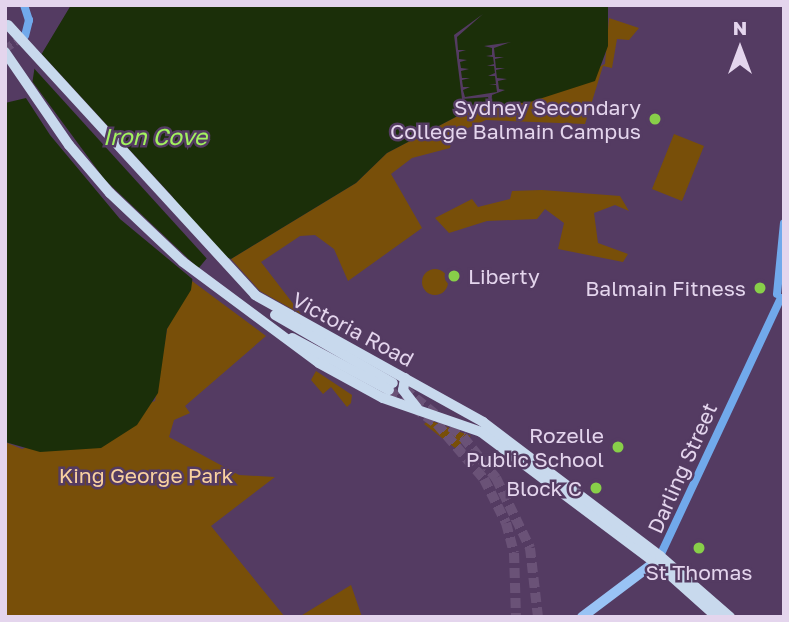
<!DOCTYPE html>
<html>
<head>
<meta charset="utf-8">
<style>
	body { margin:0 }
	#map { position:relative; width:789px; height:622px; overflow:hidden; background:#543b62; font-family:"Golos Text",sans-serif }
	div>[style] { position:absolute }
	.green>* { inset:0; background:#784f09 }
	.round { border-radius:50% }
	.water>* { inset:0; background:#1b2f09 }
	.pier>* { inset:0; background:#543b62 }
	.secondary-tunnel>* { height:8px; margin-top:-4px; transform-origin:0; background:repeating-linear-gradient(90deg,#6a5277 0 8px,transparent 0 12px) }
	.highway-tunnel>* { height:10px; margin-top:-5px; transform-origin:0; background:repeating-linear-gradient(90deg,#6a5277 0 10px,transparent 0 15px) }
	.secondary>* { height:8px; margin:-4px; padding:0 4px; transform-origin:4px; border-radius:4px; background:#71a9eb }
	.primary>* { height:10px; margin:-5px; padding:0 5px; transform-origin:5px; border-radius:5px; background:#99c3f5 }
	.highway>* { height:10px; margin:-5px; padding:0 5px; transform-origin:5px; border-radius:5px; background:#c8d9ed }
	.highway-bridge>* { height:10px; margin:-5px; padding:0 5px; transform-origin:5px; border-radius:5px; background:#c8d9ed }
	.dots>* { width:19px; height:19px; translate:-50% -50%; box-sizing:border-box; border:4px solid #543b62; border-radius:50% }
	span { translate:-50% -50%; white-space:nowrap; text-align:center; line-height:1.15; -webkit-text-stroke:5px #543b62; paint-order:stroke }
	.poi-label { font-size:21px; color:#e4d5ed }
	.right { translate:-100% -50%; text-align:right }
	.left { translate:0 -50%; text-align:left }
	.street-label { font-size:21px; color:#e4d5ed }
	.park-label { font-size:21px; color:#f9d1a0 }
	.water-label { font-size:23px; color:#a2f25f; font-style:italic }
	.frame { position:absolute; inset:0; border:7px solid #e4d5ed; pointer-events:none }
	.north { position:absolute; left:705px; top:14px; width:70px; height:70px; -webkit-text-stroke:5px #543b62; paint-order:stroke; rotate:0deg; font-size:19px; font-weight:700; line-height:28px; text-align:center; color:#e4d5ed }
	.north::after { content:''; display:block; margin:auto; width:24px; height:32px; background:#e4d5ed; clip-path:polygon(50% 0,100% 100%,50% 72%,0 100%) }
</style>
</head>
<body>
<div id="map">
	<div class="green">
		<i style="clip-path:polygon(609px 18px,639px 28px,629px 40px,617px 39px,612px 68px,603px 66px,585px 124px,486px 120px,452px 135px,450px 148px,412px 158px,391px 174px,422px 228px,348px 281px,334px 249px,315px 235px,300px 236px,261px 262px,301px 314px,260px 291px,231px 259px,356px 183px,387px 153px,473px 108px,530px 102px,605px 64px)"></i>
		<i style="clip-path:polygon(674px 134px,704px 146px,682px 201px,652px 189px)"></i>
		<i style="clip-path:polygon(542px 190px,620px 196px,629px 211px,615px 205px,594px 213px,598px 243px,628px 254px,623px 262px,558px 249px,564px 223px,545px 209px,537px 219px,487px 221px,449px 233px,435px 218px,472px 199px,478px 207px,510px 199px,512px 191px)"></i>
		<i class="round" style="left:422px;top:269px;width:26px;height:26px"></i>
		<i style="clip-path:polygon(192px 281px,266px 336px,185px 406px,190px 413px,174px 420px,169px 437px,239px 475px,275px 477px,211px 526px,285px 617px,5px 617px,5px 442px,22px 449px,155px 401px,167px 329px)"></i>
		<i style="clip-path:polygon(316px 371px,352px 395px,351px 403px,347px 407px,331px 387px,323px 394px,311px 380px)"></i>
		<i style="clip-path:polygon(429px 420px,447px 427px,471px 436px,455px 448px,424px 424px)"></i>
		<i style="clip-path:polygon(351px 585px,362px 617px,299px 617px)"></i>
	</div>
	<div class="water">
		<i style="clip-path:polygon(71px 5px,608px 5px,608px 46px,595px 81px,530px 102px,473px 108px,387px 153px,356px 183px,231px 259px,212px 252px,193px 275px,191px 290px,167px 329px,158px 393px,137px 425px,101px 448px,40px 452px,5px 442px,5px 103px,26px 98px,31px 91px,35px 65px)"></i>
	</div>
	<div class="pier">
		<i style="clip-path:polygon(483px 14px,457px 37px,458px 50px,466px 50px,459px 52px,459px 59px,467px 60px,460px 62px,461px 68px,469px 69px,461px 71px,462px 78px,470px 78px,462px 80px,463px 87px,470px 87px,463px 90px,465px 97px,497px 92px,496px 85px,489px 85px,496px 84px,495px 76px,488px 76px,495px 73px,494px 66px,487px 66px,494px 64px,493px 57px,486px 56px,492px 55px,492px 48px,484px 46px,511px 42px,494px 48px,495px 57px,504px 57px,495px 59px,496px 68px,505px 68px,496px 70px,497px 78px,507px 79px,498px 81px,499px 89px,505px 90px,492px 95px,491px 109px,488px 97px,462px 99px,454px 35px)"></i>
		<i style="clip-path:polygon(39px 51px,172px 196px,213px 256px,209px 261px,31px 65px)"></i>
		<i style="clip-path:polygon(29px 77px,105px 180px,195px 265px,196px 282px,120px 219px,50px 135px,24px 95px)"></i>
	</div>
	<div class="secondary-tunnel">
		<i style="left:5px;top:49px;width:24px;rotate:-33deg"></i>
	</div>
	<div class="highway-tunnel">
		<i style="left:404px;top:389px;width:76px;rotate:39.1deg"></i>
		<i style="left:463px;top:437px;width:53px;rotate:51.2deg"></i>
		<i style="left:496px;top:478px;width:78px;rotate:64.1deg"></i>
		<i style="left:530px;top:548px;width:69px;rotate:83.4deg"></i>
		<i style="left:389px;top:390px;width:59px;rotate:35.3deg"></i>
		<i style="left:437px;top:424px;width:72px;rotate:49.5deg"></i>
		<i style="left:484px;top:479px;width:49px;rotate:63.4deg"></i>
		<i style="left:506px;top:523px;width:31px;rotate:75deg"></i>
		<i style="left:514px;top:553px;width:64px;rotate:88.2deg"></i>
	</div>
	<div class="secondary">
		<i style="left:24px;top:5px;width:16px;rotate:72deg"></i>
		<i style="left:29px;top:20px;width:16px;rotate:104deg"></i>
		<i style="left:777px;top:294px;width:71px;rotate:-84.4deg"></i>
		<i style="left:660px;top:556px;width:285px;rotate:-64.9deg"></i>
	</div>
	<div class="primary">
		<i style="left:582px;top:617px;width:91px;rotate:-37deg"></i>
	</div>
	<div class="highway">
		<i style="left:5px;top:52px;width:113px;rotate:55.5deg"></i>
		<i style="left:69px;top:145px;width:63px;rotate:49.5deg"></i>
		<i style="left:110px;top:193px;width:100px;rotate:43.4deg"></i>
		<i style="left:183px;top:262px;width:169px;rotate:36.6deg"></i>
		<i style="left:319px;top:363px;width:73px;rotate:28.7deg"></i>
		<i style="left:383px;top:398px;width:104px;rotate:19.1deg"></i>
		<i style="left:481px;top:432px;width:225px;rotate:36.9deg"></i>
		<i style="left:661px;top:567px;width:75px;rotate:41.8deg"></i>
		<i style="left:255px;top:295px;width:261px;rotate:29.1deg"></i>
		<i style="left:483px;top:422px;width:222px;rotate:37.1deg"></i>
		<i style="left:660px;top:556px;width:93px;rotate:41.1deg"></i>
		<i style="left:275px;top:315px;width:136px;rotate:30deg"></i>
		<i style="left:292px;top:338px;width:110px;rotate:28.2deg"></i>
		<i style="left:405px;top:378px;width:12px;rotate:99deg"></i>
		<i style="left:403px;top:390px;width:23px;rotate:52deg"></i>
	</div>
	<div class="highway-bridge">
		<i style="left:8px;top:25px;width:366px;rotate:47.5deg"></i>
	</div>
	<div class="dots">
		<i style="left:655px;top:119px;background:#88cf49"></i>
		<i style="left:454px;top:276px;background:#88cf49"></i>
		<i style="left:760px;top:288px;background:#88cf49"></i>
		<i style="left:618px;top:447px;background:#88cf49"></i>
		<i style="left:596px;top:488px;background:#88cf49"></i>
		<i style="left:699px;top:548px;background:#88cf49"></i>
	</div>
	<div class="poi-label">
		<span class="right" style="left:641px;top:119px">Sydney Secondary<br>College Balmain Campus</span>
		<span class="left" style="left:468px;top:276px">Liberty</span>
		<span class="right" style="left:746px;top:288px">Balmain Fitness</span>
		<span class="right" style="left:604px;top:447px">Rozelle<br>Public School</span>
		<span class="right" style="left:582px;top:488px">Block C</span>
		<span style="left:699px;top:572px">St Thomas</span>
	</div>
	<div class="street-label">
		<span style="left:353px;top:329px;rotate:28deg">Victoria Road</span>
		<span style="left:682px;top:468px;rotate:-66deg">Darling Street</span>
	</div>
	<div class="park-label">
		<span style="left:146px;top:475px">King George Park</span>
	</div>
	<div class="water-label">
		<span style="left:155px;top:136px">Iron Cove</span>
	</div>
	<div class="frame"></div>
	<div class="north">N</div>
</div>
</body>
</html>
